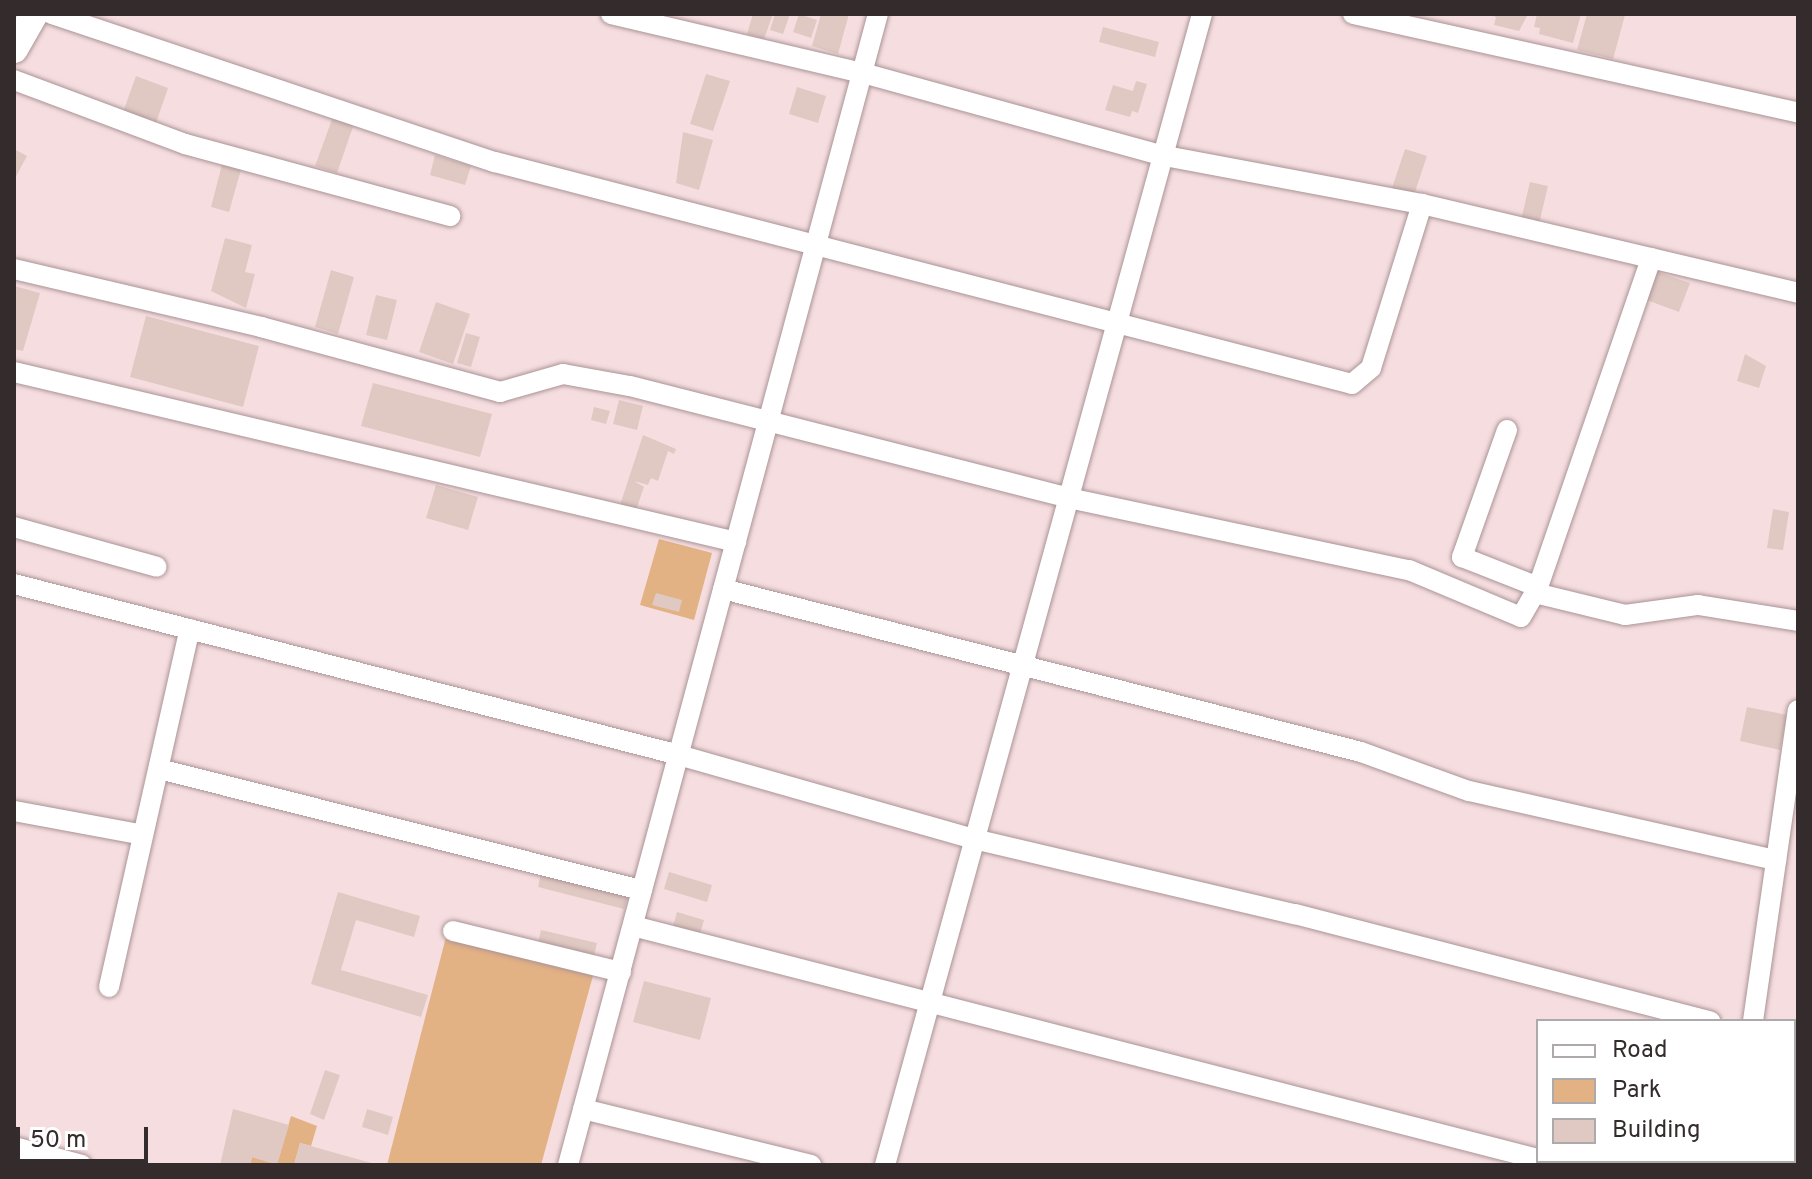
<!DOCTYPE html>
<html>
<head>
<meta charset="utf-8">
<style>
	body { margin:0 }
	#map { position:relative; width:1812px; height:1179px; overflow:hidden; background:#f6dee0; font-family:Overpass,sans-serif }
	div>[style] { position:absolute }
	.green>* { inset:0; background:#e2b184 }
	.building>* { inset:0; background:#e0c9c2 }
	.roads { filter:drop-shadow(0 0 2px #aa9396) drop-shadow(0 0 2px #aa9396) }
	.street>* { height:20px; margin:-10px; padding:0 10px; transform-origin:10px; border-radius:10px; background:#fff }
	.secondary>* { height:28px; margin:-14px; padding:0 14px; transform-origin:14px; border-radius:14px; background:#fff }
	span { translate:-50% -50%; white-space:nowrap; text-align:center; line-height:1.15; -webkit-text-stroke:8px #fff; paint-order:stroke }
	.frame { position:absolute; inset:0; border:16px solid #342b2c; pointer-events:none }
	.legend { position:absolute; left:1536px; top:1019px; width:260px; height:144px; box-sizing:border-box; background:#fff; border:2px solid #aeaaab; margin:0; padding:10px 14px; list-style:none; font-size:24px; color:#342b2c }
	.legend li { display:flex; align-items:center; gap:16px; height:40px }
	.legend b { width:40px; border:2px solid #aeaaab }
	.scale { position:absolute; left:16px; top:1127px; width:132px; height:36px; box-sizing:border-box; border:4px solid #342b2c; border-top:0; padding-left:10px; font-size:24px; line-height:28px; white-space:nowrap; color:#342b2c; -webkit-text-stroke:6px #fff; paint-order:stroke }
</style>
</head>
<body>
<div id="map">
	<div class="green">
		<i style="clip-path:polygon(659px 539px,712px 553px,694px 620px,640px 605px)"></i>
		<i style="clip-path:polygon(446px 937px,594px 972px,541px 1165px,387px 1165px)"></i>
		<i style="clip-path:polygon(291px 1116px,317px 1126px,311px 1146px,300px 1143px,294px 1165px,250px 1165px,252px 1157px,277px 1164px)"></i>
	</div>
	<div class="building">
		<i style="clip-path:polygon(753px 14px,773px 14px,764px 39px,747px 34px)"></i>
		<i style="clip-path:polygon(775px 14px,790px 14px,783px 34px,770px 30px)"></i>
		<i style="clip-path:polygon(799px 14px,817px 20px,811px 38px,793px 32px)"></i>
		<i style="clip-path:polygon(821px 14px,849px 14px,838px 54px,812px 46px)"></i>
		<i style="clip-path:polygon(1488px 14px,1528px 14px,1519px 31px,1494px 25px,1496px 17px)"></i>
		<i style="clip-path:polygon(1537px 14px,1581px 14px,1573px 43px,1539px 34px,1540px 28px,1534px 27px)"></i>
		<i style="clip-path:polygon(1587px 14px,1625px 15px,1613px 59px,1577px 50px)"></i>
		<i style="clip-path:polygon(1103px 27px,1159px 42px,1155px 57px,1099px 42px)"></i>
		<i style="clip-path:polygon(706px 74px,730px 81px,713px 131px,690px 124px)"></i>
		<i style="clip-path:polygon(136px 76px,168px 88px,156px 123px,123px 112px)"></i>
		<i style="clip-path:polygon(1136px 81px,1147px 84px,1138px 113px,1132px 111px,1130px 117px,1105px 110px,1113px 85px,1133px 91px)"></i>
		<i style="clip-path:polygon(797px 87px,826px 96px,818px 123px,789px 114px)"></i>
		<i style="clip-path:polygon(334px 114px,355px 121px,337px 173px,315px 166px)"></i>
		<i style="clip-path:polygon(683px 132px,713px 140px,699px 190px,676px 183px)"></i>
		<i style="clip-path:polygon(14px 149px,27px 156px,14px 180px)"></i>
		<i style="clip-path:polygon(1405px 149px,1427px 156px,1414px 195px,1392px 188px)"></i>
		<i style="clip-path:polygon(435px 155px,471px 166px,465px 185px,430px 175px)"></i>
		<i style="clip-path:polygon(223px 161px,242px 166px,229px 212px,211px 207px)"></i>
		<i style="clip-path:polygon(1530px 182px,1548px 186px,1539px 224px,1521px 220px)"></i>
		<i style="clip-path:polygon(225px 238px,252px 245px,245px 272px,255px 274px,246px 308px,211px 291px)"></i>
		<i style="clip-path:polygon(331px 270px,354px 277px,338px 334px,315px 327px)"></i>
		<i style="clip-path:polygon(1654px 271px,1690px 283px,1679px 312px,1644px 299px)"></i>
		<i style="clip-path:polygon(14px 286px,40px 293px,23px 351px,14px 349px)"></i>
		<i style="clip-path:polygon(376px 295px,397px 300px,387px 340px,366px 335px)"></i>
		<i style="clip-path:polygon(436px 302px,470px 314px,453px 364px,419px 352px)"></i>
		<i style="clip-path:polygon(146px 316px,259px 346px,243px 407px,130px 377px)"></i>
		<i style="clip-path:polygon(466px 333px,480px 337px,471px 367px,457px 363px)"></i>
		<i style="clip-path:polygon(1745px 354px,1766px 366px,1759px 388px,1737px 381px)"></i>
		<i style="clip-path:polygon(373px 383px,492px 414px,480px 457px,361px 426px)"></i>
		<i style="clip-path:polygon(619px 400px,643px 406px,637px 430px,613px 424px)"></i>
		<i style="clip-path:polygon(594px 407px,610px 411px,606px 424px,591px 420px)"></i>
		<i style="clip-path:polygon(643px 435px,676px 449px,674px 454px,668px 451px,658px 481px,651px 478px,648px 485px,634px 481px,644px 487px,636px 510px,620px 505px)"></i>
		<i style="clip-path:polygon(436px 485px,478px 497px,468px 530px,426px 518px)"></i>
		<i style="clip-path:polygon(1773px 509px,1789px 512px,1783px 550px,1767px 548px)"></i>
		<i style="clip-path:polygon(656px 593px,682px 600px,679px 612px,652px 605px)"></i>
		<i style="clip-path:polygon(1747px 707px,1787px 715px,1780px 750px,1740px 741px)"></i>
		<i style="clip-path:polygon(542px 869px,629px 891px,624px 909px,538px 887px)"></i>
		<i style="clip-path:polygon(669px 872px,712px 885px,707px 902px,664px 889px)"></i>
		<i style="clip-path:polygon(338px 892px,420px 916px,414px 937px,356px 920px,341px 970px,428px 995px,421px 1017px,311px 984px)"></i>
		<i style="clip-path:polygon(677px 912px,704px 920px,698px 941px,671px 933px)"></i>
		<i style="clip-path:polygon(541px 930px,597px 943px,594px 956px,538px 943px)"></i>
		<i style="clip-path:polygon(644px 981px,711px 998px,700px 1040px,633px 1022px)"></i>
		<i style="clip-path:polygon(325px 1070px,340px 1075px,324px 1120px,310px 1114px)"></i>
		<i style="clip-path:polygon(233px 1109px,289px 1125px,277px 1165px,252px 1157px,250px 1165px,220px 1165px)"></i>
		<i style="clip-path:polygon(367px 1109px,393px 1117px,388px 1135px,362px 1127px)"></i>
		<i style="clip-path:polygon(300px 1143px,375px 1164px,375px 1165px,294px 1165px)"></i>
	</div>
	<div class="roads">
		<div class="street">
			<i style="left:52px;top:14px;width:467px;rotate:18.5deg"></i>
			<i style="left:495px;top:162px;width:885px;rotate:14.52deg"></i>
			<i style="left:1352px;top:384px;width:25px;rotate:-40deg"></i>
			<i style="left:1371px;top:368px;width:172px;rotate:-72.7deg"></i>
			<i style="left:611px;top:14px;width:259px;rotate:13.2deg"></i>
			<i style="left:863px;top:73px;width:313px;rotate:15.4deg"></i>
			<i style="left:1165px;top:156px;width:261px;rotate:10.6deg"></i>
			<i style="left:1422px;top:204px;width:386px;rotate:13.3deg"></i>
			<i style="left:1353px;top:14px;width:456px;rotate:12.5deg"></i>
			<i style="left:14px;top:80px;width:183px;rotate:20.5deg"></i>
			<i style="left:185px;top:144px;width:275px;rotate:15.2deg"></i>
			<i style="left:14px;top:269px;width:254px;rotate:13.2deg"></i>
			<i style="left:261px;top:327px;width:248px;rotate:15.2deg"></i>
			<i style="left:500px;top:392px;width:66px;rotate:-15.9deg"></i>
			<i style="left:563px;top:374px;width:68px;rotate:10.2deg"></i>
			<i style="left:630px;top:386px;width:453px;rotate:14.3deg"></i>
			<i style="left:1069px;top:498px;width:348px;rotate:12deg"></i>
			<i style="left:1409px;top:570px;width:121px;rotate:22.8deg"></i>
			<i style="left:1521px;top:617px;width:34px;rotate:-60deg"></i>
			<i style="left:1538px;top:587px;width:348px;rotate:-71deg"></i>
			<i style="left:14px;top:372px;width:742px;rotate:13.25deg"></i>
			<i style="left:1507px;top:430px;width:135px;rotate:109.5deg"></i>
			<i style="left:1462px;top:557px;width:82px;rotate:21.5deg"></i>
			<i style="left:14px;top:527px;width:148px;rotate:15.6deg"></i>
			<i style="left:14px;top:584px;width:687px;rotate:14.42deg"></i>
			<i style="left:679px;top:755px;width:307px;rotate:15.9deg"></i>
			<i style="left:974px;top:839px;width:330px;rotate:13.2deg"></i>
			<i style="left:1295px;top:914px;width:429px;rotate:14.5deg"></i>
			<i style="left:723px;top:589px;width:658px;rotate:14.33deg"></i>
			<i style="left:1361px;top:752px;width:115px;rotate:19.9deg"></i>
			<i style="left:1469px;top:791px;width:315px;rotate:12.7deg"></i>
			<i style="left:1535px;top:593px;width:93px;rotate:13.7deg"></i>
			<i style="left:1625px;top:615px;width:74px;rotate:-7.8deg"></i>
			<i style="left:1698px;top:605px;width:101px;rotate:9.1deg"></i>
			<i style="left:159px;top:769px;width:498px;rotate:14.1deg"></i>
			<i style="left:14px;top:811px;width:131px;rotate:10.5deg"></i>
			<i style="left:633px;top:926px;width:935px;rotate:14.44deg"></i>
			<i style="left:453px;top:931px;width:173px;rotate:13.7deg"></i>
			<i style="left:109px;top:987px;width:367px;rotate:-77.3deg"></i>
			<i style="left:1753px;top:1021px;width:314px;rotate:-81.8deg"></i>
			<i style="left:1794px;top:1041px;width:4px;rotate:14deg"></i>
			<i style="left:583px;top:1109px;width:235px;rotate:13.8deg"></i>
			<i style="left:14px;top:1147px;width:70px;rotate:14.8deg"></i>
			<i style="left:1547px;top:1161px;width:16px;rotate:15deg"></i>
			<i style="left:568px;top:1165px;width:1192px;rotate:-74.93deg"></i>
			<i style="left:885px;top:1165px;width:1194px;rotate:-74.6deg"></i>
			<i style="left:1733px;top:1165px;width:4px;rotate:-90deg"></i>
		</div>
		<div class="secondary">
			<i style="left:14px;top:49px;width:40px;rotate:-60.3deg"></i>
		</div>
	</div>
	<div class="frame"></div>
	<ul class="legend">
	<li><b style="height:10px;background:#fff"></b>Road</li>
	<li><b style="height:22px;background:#e2b184"></b>Park</li>
	<li><b style="height:22px;background:#e0c9c2"></b>Building</li>
	</ul>
	<div class="scale">50 m</div>
</div>
</body>
</html>
